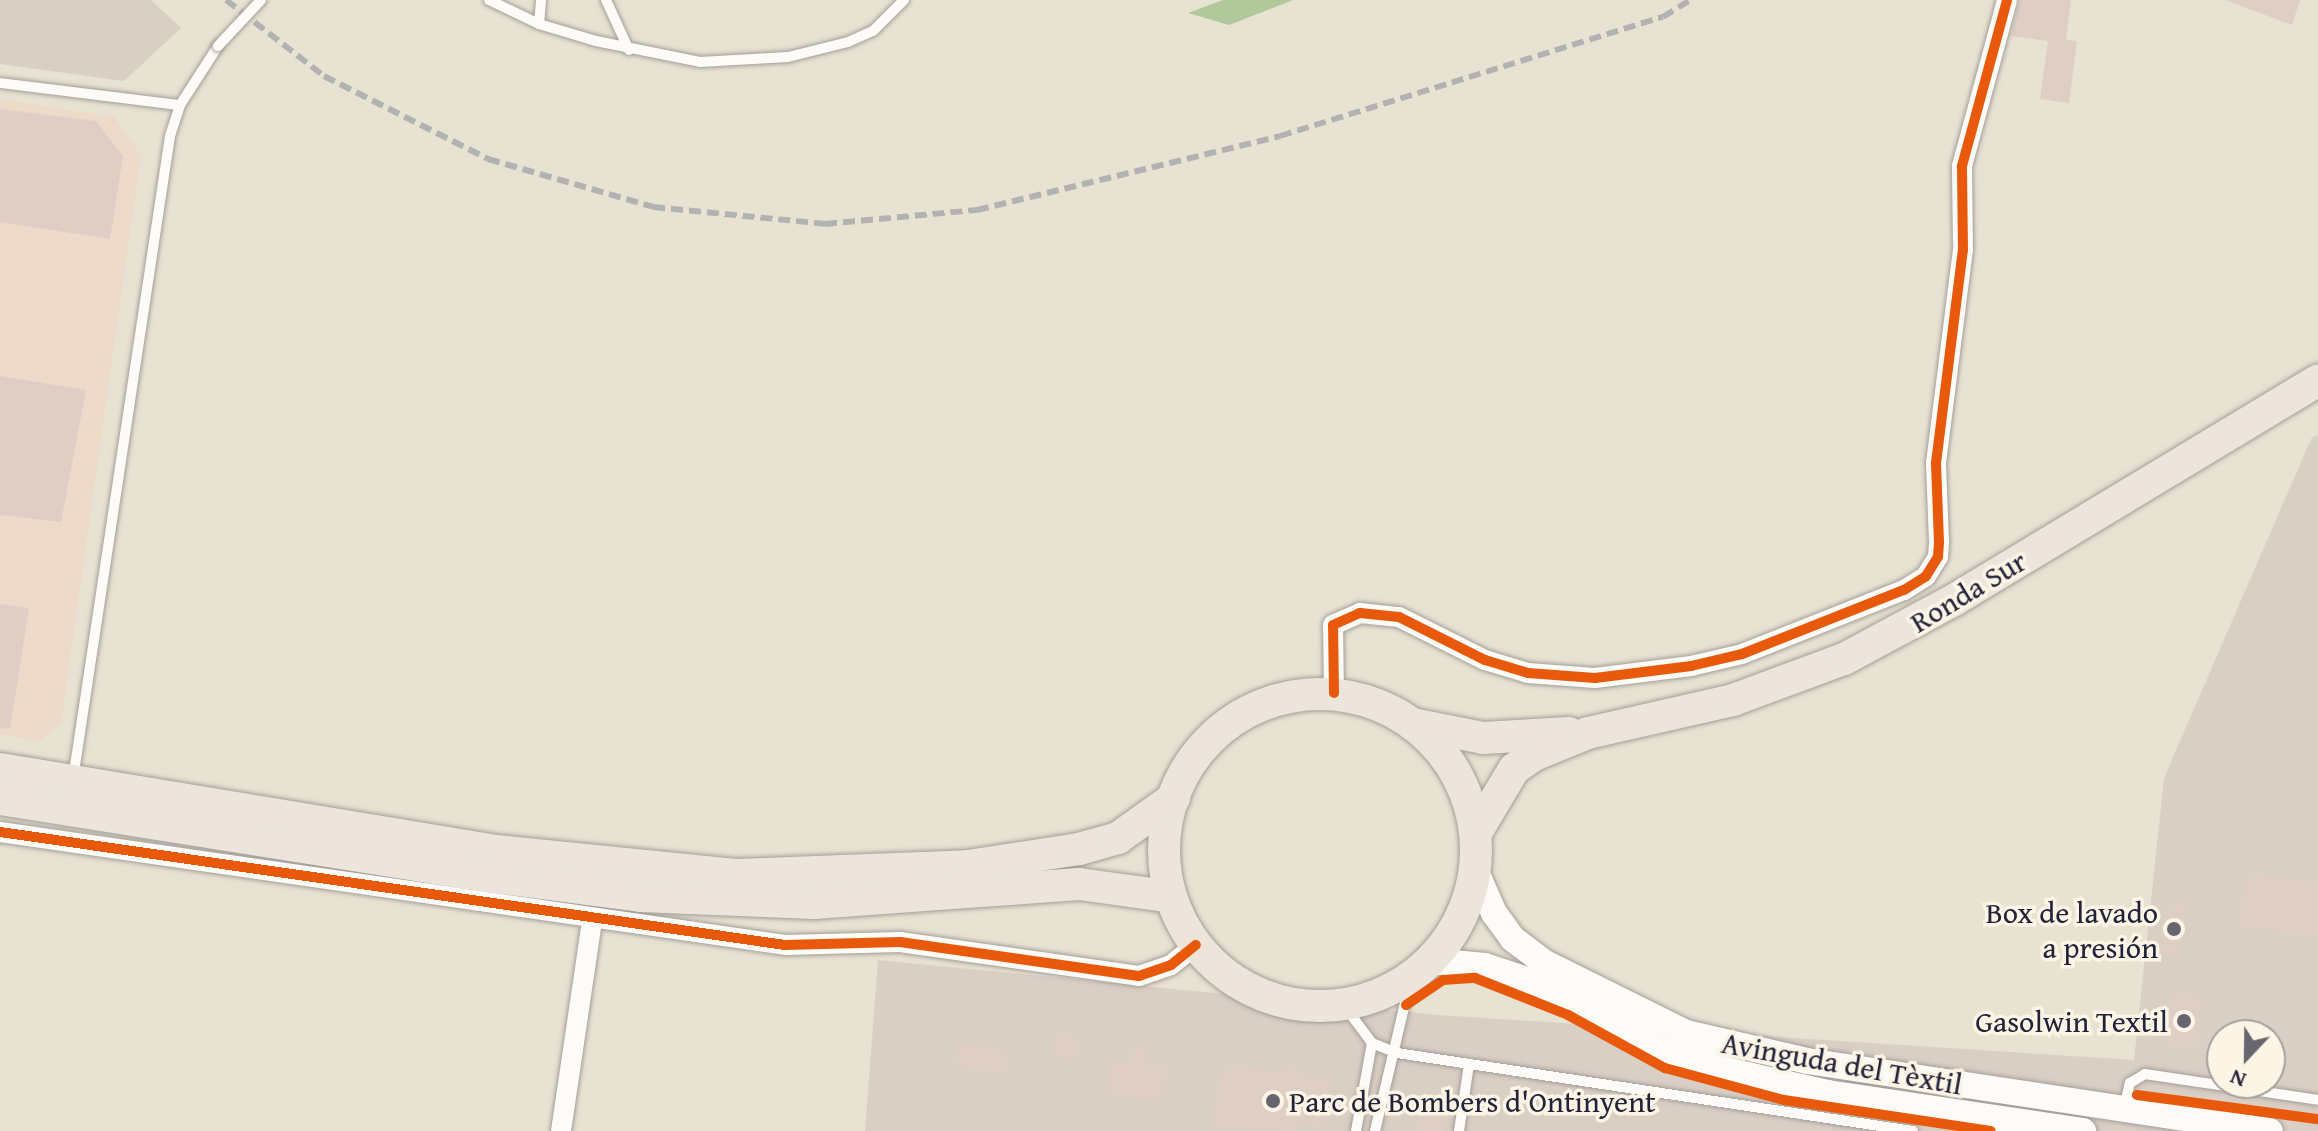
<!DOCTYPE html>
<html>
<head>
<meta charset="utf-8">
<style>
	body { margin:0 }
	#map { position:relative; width:2318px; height:1131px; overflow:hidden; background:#e8e2d2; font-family:"Gentium Book Plus",serif }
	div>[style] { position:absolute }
	.built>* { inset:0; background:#eedac8 }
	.industrial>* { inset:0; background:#dacfc5 }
	.forest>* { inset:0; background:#b0c89a }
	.building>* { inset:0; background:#dfcec5 }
	.roads { filter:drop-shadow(0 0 2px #a39f99) drop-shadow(0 0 2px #a39f99) }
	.service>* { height:10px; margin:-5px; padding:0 5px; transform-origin:5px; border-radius:5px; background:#fcfbf8 }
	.minor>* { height:20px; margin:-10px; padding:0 10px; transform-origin:10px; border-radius:10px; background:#fcfbf8 }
	.tertiary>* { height:26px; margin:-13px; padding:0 13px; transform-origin:13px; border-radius:13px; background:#fcfbf8 }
	.primary>* { height:32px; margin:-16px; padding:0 16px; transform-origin:16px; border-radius:16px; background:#ede5dc }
	.primary>.ring { margin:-16px; padding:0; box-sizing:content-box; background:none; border:32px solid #ede5dc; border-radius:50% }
	.rail>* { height:6px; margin-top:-3px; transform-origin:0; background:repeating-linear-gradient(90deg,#b3b2b3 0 12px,transparent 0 18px) }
	.bridges { filter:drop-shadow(0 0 2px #a39f99) drop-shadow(0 0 2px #a39f99) }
	.service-bridge>* { height:10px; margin:-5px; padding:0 5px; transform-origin:5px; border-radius:5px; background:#fcfbf8 }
	.cycleway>* { height:10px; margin:-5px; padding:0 5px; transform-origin:5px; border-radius:5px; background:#e8590c }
	.dots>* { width:22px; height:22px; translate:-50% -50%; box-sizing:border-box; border:4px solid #fcf5e5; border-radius:50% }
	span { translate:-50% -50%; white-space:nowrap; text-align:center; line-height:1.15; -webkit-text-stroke:7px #fcf5e5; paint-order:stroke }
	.street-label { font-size:30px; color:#22223b }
	.poi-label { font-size:30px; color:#22223b }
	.right { translate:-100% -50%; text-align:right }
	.left { translate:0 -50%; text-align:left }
	.north { position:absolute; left:2206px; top:1019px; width:80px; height:80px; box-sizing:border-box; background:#fcf5e5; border:2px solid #a5a1a1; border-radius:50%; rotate:202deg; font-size:22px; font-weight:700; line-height:32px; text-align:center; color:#22223b }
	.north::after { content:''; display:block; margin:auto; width:28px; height:36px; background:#676570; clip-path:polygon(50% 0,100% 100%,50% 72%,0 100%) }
</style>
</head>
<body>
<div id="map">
	<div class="built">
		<i style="clip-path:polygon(0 99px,114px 117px,141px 155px,61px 723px,40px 741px,0 735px)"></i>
	</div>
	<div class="industrial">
		<i style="clip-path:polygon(0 0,151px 0,181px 28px,124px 81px,0 64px)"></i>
		<i style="clip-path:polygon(evenodd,2318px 435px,2318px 1131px,865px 1131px,878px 960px,1438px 1015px,2134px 1060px,2164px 778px,2311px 439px,2318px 435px,2222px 1035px,2270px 1035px,2270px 1083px,2222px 1083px,2222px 1035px)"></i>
	</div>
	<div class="forest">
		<i style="clip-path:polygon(1223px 0,1293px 0,1229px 25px,1188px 13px)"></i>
	</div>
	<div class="building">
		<i style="clip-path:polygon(2020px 0,2071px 0,2066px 40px,2077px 41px,2069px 103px,2040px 99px,2048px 41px,2011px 36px)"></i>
		<i style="clip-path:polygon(2225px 0,2300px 0,2292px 25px)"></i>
		<i style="clip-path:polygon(0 109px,96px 121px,123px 156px,110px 239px,0 222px)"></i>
		<i style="clip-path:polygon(0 376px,86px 390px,61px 522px,0 515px)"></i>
		<i style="clip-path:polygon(0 604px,29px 608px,10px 729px,0 728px)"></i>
		<i style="clip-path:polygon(2246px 873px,2318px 883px,2318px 938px,2239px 926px)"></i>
		<i style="clip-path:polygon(2170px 901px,2188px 904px,2179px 957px,2161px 954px)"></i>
		<i style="clip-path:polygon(2172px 993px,2204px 997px,2197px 1049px,2165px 1044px)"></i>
		<i style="clip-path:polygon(1055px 1032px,1079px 1035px,1076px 1060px,1052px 1056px)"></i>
		<i style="clip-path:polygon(957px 1043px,1008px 1052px,1004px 1075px,953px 1066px)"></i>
		<i style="clip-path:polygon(1129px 1046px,1149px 1048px,1147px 1064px,1168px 1067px,1161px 1101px,1107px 1094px,1111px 1060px,1128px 1062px)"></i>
		<i style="clip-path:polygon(1223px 1063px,1278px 1072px,1293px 1064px,1307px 1076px,1333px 1080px,1326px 1126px,1295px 1123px,1294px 1131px,1211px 1129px)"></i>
		<i style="clip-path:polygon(1422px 1102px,1447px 1106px,1444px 1131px,1418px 1131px)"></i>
	</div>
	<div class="roads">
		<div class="service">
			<i style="left:489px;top:0;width:55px;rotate:25.6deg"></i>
			<i style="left:539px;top:24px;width:59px;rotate:16.6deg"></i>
			<i style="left:596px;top:41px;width:106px;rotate:11.4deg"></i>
			<i style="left:700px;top:62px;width:88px;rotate:-3.3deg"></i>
			<i style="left:788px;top:57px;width:62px;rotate:-14deg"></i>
			<i style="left:848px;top:42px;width:27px;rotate:-24deg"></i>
			<i style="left:873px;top:31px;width:44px;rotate:-45deg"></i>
			<i style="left:606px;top:0;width:55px;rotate:65.3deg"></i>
			<i style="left:539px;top:24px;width:24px;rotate:-85deg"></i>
			<i style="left:0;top:83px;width:181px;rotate:7deg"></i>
			<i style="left:73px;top:779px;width:650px;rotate:-81.42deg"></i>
			<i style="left:170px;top:136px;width:33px;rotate:-72deg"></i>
			<i style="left:180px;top:105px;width:70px;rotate:-57.2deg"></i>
			<i style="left:1343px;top:1004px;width:49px;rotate:53.4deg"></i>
			<i style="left:1372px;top:1043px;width:89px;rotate:100.3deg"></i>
			<i style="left:1372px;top:1043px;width:27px;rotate:22deg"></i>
			<i style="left:1397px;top:1053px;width:522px;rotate:8.6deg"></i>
			<i style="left:2124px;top:1108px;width:26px;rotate:-77deg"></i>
			<i style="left:2130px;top:1083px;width:17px;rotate:-31deg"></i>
			<i style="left:2145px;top:1074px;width:175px;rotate:8.5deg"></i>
			<i style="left:1375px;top:1131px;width:157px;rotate:-76.8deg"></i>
			<i style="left:1459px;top:1131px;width:68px;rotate:-81.5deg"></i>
		</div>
		<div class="minor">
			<i style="left:1334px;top:693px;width:68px;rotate:-90.8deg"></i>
			<i style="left:1333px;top:625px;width:30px;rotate:-24deg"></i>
			<i style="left:1360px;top:613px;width:39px;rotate:6deg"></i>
			<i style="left:1399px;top:617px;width:96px;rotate:26.6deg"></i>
			<i style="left:1485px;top:660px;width:45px;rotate:16.8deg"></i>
			<i style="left:1528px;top:673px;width:67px;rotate:4.3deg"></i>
			<i style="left:1595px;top:678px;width:97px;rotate:-7.1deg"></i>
			<i style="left:1691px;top:666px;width:52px;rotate:-13.2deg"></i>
			<i style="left:1742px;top:654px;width:174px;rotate:-21.6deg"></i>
			<i style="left:1904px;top:590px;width:26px;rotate:-32deg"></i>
			<i style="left:1926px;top:576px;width:22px;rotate:-58deg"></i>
			<i style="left:1938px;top:557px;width:15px;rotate:-86deg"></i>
			<i style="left:1939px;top:542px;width:79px;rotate:-92.2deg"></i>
			<i style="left:1936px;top:463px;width:215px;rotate:-82.8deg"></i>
			<i style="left:1963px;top:250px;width:84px;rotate:-90.7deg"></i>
			<i style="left:1962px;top:166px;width:172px;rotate:-74.8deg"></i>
			<i style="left:0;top:832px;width:793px;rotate:8.19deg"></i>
			<i style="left:785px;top:945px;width:115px;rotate:-1.5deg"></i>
			<i style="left:900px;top:942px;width:241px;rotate:8.1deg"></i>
			<i style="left:1139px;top:976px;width:34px;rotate:-19deg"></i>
			<i style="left:1171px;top:965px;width:32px;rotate:-39deg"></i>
			<i style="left:561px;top:1131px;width:212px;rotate:-81.6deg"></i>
		</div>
		<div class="tertiary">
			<i style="left:1476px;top:872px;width:45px;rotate:66.3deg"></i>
			<i style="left:1494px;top:913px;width:32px;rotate:54deg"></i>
			<i style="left:1513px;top:939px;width:38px;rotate:37deg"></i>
			<i style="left:1543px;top:962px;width:160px;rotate:26.4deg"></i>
			<i style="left:1686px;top:1033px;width:124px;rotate:13deg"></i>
			<i style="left:1807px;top:1061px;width:468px;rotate:8.6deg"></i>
			<i style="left:1431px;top:961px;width:54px;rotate:5.3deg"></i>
			<i style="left:1485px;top:966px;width:60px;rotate:18.4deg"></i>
			<i style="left:1542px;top:985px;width:139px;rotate:28.4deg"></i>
			<i style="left:1664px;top:1051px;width:73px;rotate:16.7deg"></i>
			<i style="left:1734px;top:1072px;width:96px;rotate:12.6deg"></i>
			<i style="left:1828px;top:1093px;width:258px;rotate:8.5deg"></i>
		</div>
		<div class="primary">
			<i class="ring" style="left:1164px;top:694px;width:280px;height:280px"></i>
			<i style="left:1417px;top:725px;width:67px;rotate:11.1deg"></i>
			<i style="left:1483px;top:738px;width:86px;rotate:-3.3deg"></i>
			<i style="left:0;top:769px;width:503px;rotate:9.39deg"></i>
			<i style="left:496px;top:851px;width:243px;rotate:5.7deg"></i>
			<i style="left:738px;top:875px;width:230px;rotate:-2.2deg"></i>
			<i style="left:968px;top:866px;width:112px;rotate:-8.7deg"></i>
			<i style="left:1079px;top:849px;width:41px;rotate:-15.8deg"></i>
			<i style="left:1118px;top:838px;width:69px;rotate:-35.5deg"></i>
			<i style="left:0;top:799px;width:493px;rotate:9deg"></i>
			<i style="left:487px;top:876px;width:155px;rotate:7.4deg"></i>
			<i style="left:641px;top:896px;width:173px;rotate:2.3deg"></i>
			<i style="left:814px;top:903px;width:266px;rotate:-4.1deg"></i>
			<i style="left:1079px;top:884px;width:89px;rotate:7.8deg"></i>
			<i style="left:1477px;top:831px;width:72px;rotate:-59.2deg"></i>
			<i style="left:1514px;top:769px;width:24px;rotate:-35deg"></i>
			<i style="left:1534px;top:755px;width:58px;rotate:-22.2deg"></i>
			<i style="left:1588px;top:733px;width:149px;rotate:-12.8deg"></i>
			<i style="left:1733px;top:700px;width:118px;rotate:-20.3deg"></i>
			<i style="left:1844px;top:659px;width:125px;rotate:-28.2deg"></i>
			<i style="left:1954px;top:600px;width:425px;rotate:-31.1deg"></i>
		</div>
	</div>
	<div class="rail">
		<i style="left:226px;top:0;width:124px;rotate:37.8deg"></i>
		<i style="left:324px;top:76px;width:184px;rotate:26.8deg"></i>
		<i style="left:488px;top:159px;width:172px;rotate:16.2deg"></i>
		<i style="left:653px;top:207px;width:173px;rotate:5.6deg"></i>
		<i style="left:825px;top:224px;width:153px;rotate:-5.3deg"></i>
		<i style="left:977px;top:210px;width:312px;rotate:-13.7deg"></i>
		<i style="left:1280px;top:136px;width:401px;rotate:-17.3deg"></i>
		<i style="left:1663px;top:17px;width:32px;rotate:-32deg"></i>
	</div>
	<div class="bridges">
		<div class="service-bridge">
			<i style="left:218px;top:46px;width:63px;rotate:-46.9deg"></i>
		</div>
	</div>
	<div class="cycleway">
		<i style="left:1334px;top:693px;width:68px;rotate:-90.8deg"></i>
		<i style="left:1333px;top:625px;width:30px;rotate:-24deg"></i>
		<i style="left:1360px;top:613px;width:39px;rotate:6deg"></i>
		<i style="left:1399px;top:617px;width:96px;rotate:26.6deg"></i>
		<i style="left:1485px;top:660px;width:45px;rotate:16.8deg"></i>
		<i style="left:1528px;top:673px;width:67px;rotate:4.3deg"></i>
		<i style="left:1595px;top:678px;width:97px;rotate:-7.1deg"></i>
		<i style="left:1691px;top:666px;width:52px;rotate:-13.2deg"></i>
		<i style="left:1742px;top:654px;width:174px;rotate:-21.6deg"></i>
		<i style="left:1904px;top:590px;width:26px;rotate:-32deg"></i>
		<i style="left:1926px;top:576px;width:22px;rotate:-58deg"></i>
		<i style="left:1938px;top:557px;width:15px;rotate:-86deg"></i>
		<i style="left:1939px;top:542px;width:79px;rotate:-92.2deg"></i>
		<i style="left:1936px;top:463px;width:215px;rotate:-82.8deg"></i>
		<i style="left:1963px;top:250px;width:84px;rotate:-90.7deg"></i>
		<i style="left:1962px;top:166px;width:172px;rotate:-74.8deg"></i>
		<i style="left:0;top:832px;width:793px;rotate:8.19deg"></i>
		<i style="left:785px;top:945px;width:115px;rotate:-1.5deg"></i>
		<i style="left:900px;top:942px;width:241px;rotate:8.1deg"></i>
		<i style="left:1139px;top:976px;width:34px;rotate:-19deg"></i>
		<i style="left:1171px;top:965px;width:32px;rotate:-39deg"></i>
		<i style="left:1406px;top:1005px;width:45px;rotate:-34deg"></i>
		<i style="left:1443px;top:980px;width:32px;rotate:-4deg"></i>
		<i style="left:1475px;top:978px;width:100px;rotate:21.7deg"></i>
		<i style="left:1568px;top:1015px;width:111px;rotate:28.7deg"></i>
		<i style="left:1665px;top:1068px;width:123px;rotate:15.1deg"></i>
		<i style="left:1784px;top:1100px;width:209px;rotate:8.5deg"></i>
		<i style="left:2137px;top:1095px;width:183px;rotate:7.6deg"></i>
	</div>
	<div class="dots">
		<i style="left:2174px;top:929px;background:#676570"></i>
		<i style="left:2184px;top:1021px;background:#676570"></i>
		<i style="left:1273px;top:1101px;background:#676570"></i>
	</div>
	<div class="street-label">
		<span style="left:1968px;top:591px;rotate:-31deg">Ronda Sur</span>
		<span style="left:1842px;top:1063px;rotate:10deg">Avinguda del Tèxtil</span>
	</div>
	<div class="poi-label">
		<span class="right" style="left:2158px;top:929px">Box de lavado<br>a presión</span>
		<span class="right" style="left:2168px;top:1021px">Gasolwin Textil</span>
		<span class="left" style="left:1289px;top:1101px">Parc de Bombers d'Ontinyent</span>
	</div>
	<div class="north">N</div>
</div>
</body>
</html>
